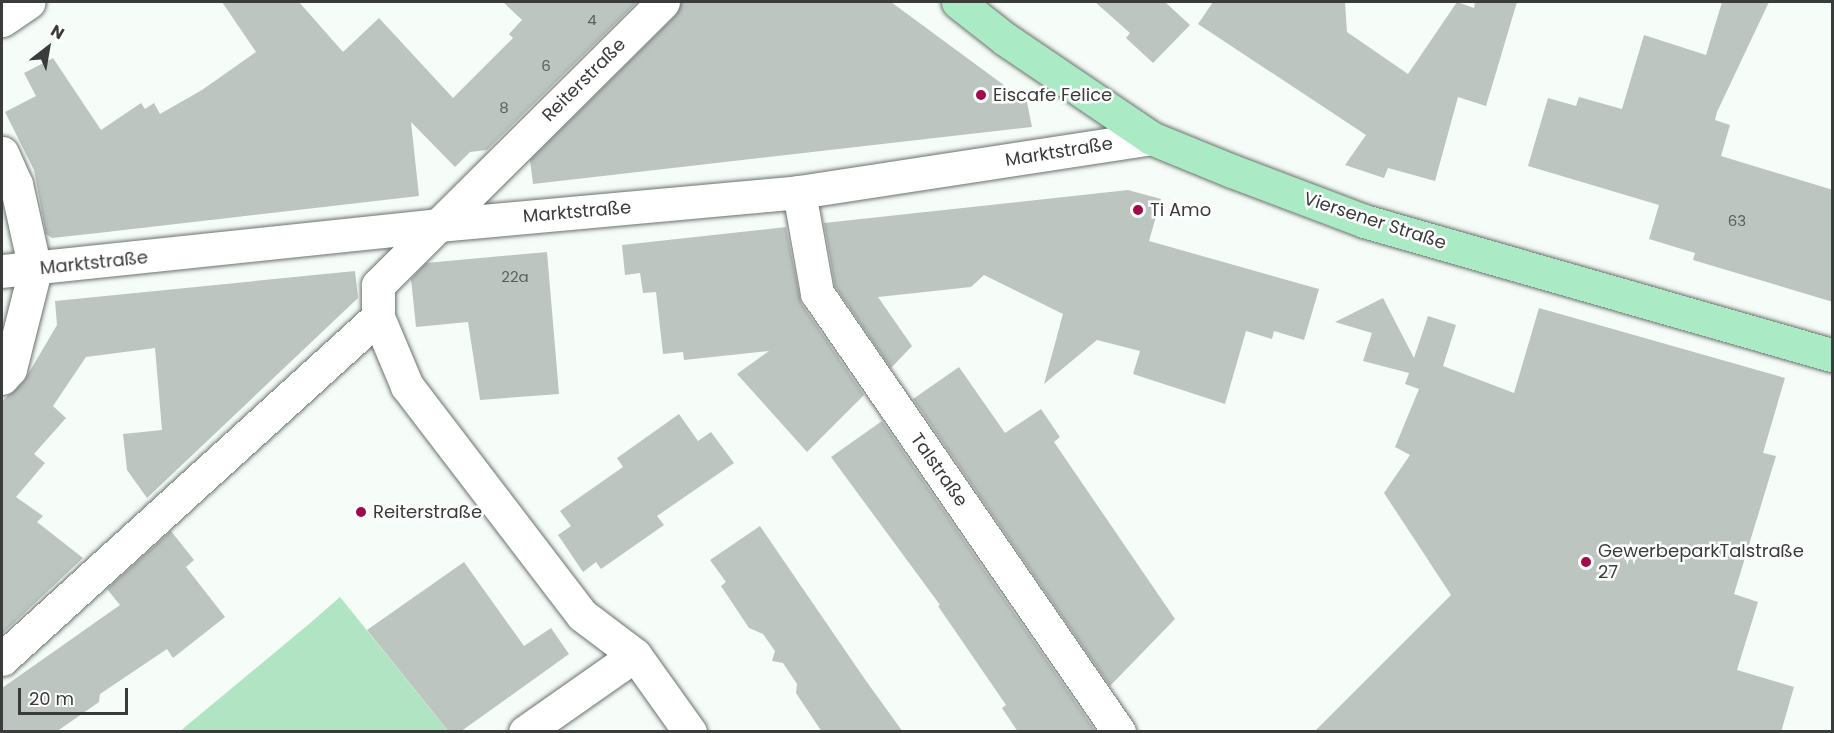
<!DOCTYPE html>
<html>
<head>
<meta charset="utf-8">
<style>
	body { margin:0 }
	#map { position:relative; width:1834px; height:733px; overflow:hidden; background:#f6fdf8; font-family:Poppins,sans-serif }
	div>[style] { position:absolute }
	.green>* { inset:0; background:#b1e4c2 }
	.building>* { inset:0; background:#bdc5c0 }
	.roads { filter:drop-shadow(0 0 2px #6b726d) drop-shadow(0 0 2px #6b726d) }
	.minor>* { height:33px; margin:-16.5px; padding:0 16.5px; transform-origin:16.5px; border-radius:16.5px; background:#fff }
	.major>* { height:33px; margin:-16.5px; padding:0 16.5px; transform-origin:16.5px; border-radius:16.5px; background:#aaeac4 }
	.dots>* { width:16px; height:16px; translate:-50% -50%; box-sizing:border-box; border:3px solid #fff; border-radius:50% }
	span { translate:-50% -50%; white-space:nowrap; text-align:center; line-height:1.15; -webkit-text-stroke:5px #fff; paint-order:stroke }
	.number-label { font-size:15px; color:#5a5e5c }
	.number-label span { -webkit-text-stroke-width:0 }
	.street-label { font-size:18px; color:#393c3a }
	.poi-label { font-size:18px; color:#393c3a }
	.left { translate:0 -50%; text-align:left }
	.frame { position:absolute; inset:0; border:3px solid #393c3a; pointer-events:none }
	.north { position:absolute; left:18px; top:18px; width:60px; height:60px; -webkit-text-stroke:4px #fff; paint-order:stroke; rotate:31deg; font-size:16px; font-weight:700; line-height:24px; text-align:center; color:#393c3a }
	.north::after { content:''; display:block; margin:auto; width:21px; height:27px; background:#393c3a; clip-path:polygon(50% 0,100% 100%,50% 72%,0 100%) }
	.scale { position:absolute; left:18px; top:688px; width:110px; height:27px; box-sizing:border-box; border:3px solid #393c3a; border-top:0; padding-left:8px; font-size:18px; line-height:21px; white-space:nowrap; color:#393c3a; -webkit-text-stroke:4px #fff; paint-order:stroke }
</style>
</head>
<body>
<div id="map">
	<div class="green">
		<i style="clip-path:polygon(340px 597px,448px 731px,179px 732px,309px 624px)"></i>
	</div>
	<div class="building">
		<i style="clip-path:polygon(222px 2px,299px 2px,343px 52px,379px 18px,453px 98px,513px 38px,509px 34px,522px 20px,503px 2px,637px 2px,487px 150px,470px 152px,455px 167px,411px 122px,419px 196px,98px 233px,52px 238px,46px 234px,34px 170px,5px 112px,36px 96px,24px 73px,53px 58px,101px 130px,141px 103px,145px 109px,154px 103px,160px 114px,202px 90px,256px 52px)"></i>
		<i style="clip-path:polygon(681px 2px,891px 2px,1027px 102px,1032px 127px,533px 184px,530px 160px,676px 15px)"></i>
		<i style="clip-path:polygon(1095px 2px,1165px 2px,1190px 25px,1153px 63px,1126px 38px,1130px 33px)"></i>
		<i style="clip-path:polygon(1213px 2px,1345px 2px,1347px 32px,1408px 74px,1457px 2px,1474px 8px,1475px 2px,1517px 2px,1486px 106px,1458px 97px,1435px 181px,1388px 168px,1384px 178px,1345px 165px,1366px 135px,1198px 24px)"></i>
		<i style="clip-path:polygon(1722px 2px,1769px 2px,1717px 112px,1715px 120px,1730px 125px,1721px 156px,1833px 190px,1833px 302px,1693px 260px,1695px 253px,1649px 239px,1659px 205px,1528px 166px,1548px 98px,1576px 106px,1579px 97px,1622px 109px,1644px 35px,1706px 55px)"></i>
		<i style="clip-path:polygon(1128px 190px,1161px 199px,1149px 241px,1319px 289px,1304px 340px,1274px 331px,1272px 339px,1246px 331px,1225px 404px,1133px 374px,1140px 351px,1097px 340px,1044px 384px,1063px 314px,984px 275px,971px 287px,878px 297px,912px 346px,891px 368px,835px 286px,824px 223px)"></i>
		<i style="clip-path:polygon(786px 227px,801px 303px,864px 395px,807px 452px,737px 374px,769px 351px,684px 360px,683px 352px,663px 354px,656px 292px,643px 293px,640px 273px,625px 275px,622px 245px)"></i>
		<i style="clip-path:polygon(547px 252px,559px 394px,480px 400px,468px 322px,416px 327px,411px 279px,426px 263px)"></i>
		<i style="clip-path:polygon(355px 271px,358px 298px,147px 498px,127px 470px,123px 434px,162px 430px,155px 348px,86px 357px,53px 406px,66px 418px,34px 454px,45px 463px,16px 497px,43px 516px,37px 522px,83px 558px,2px 634px,2px 401px,24px 381px,57px 325px,55px 301px)"></i>
		<i style="clip-path:polygon(1383px 298px,1414px 358px,1428px 316px,1456px 325px,1443px 366px,1514px 393px,1539px 308px,1785px 378px,1763px 453px,1776px 456px,1734px 594px,1758px 602px,1737px 670px,1794px 687px,1781px 732px,1314px 732px,1451px 595px,1384px 493px,1410px 455px,1395px 447px,1419px 389px,1405px 384px,1409px 373px,1363px 361px,1372px 333px,1335px 322px)"></i>
		<i style="clip-path:polygon(959px 367px,1005px 433px,1041px 409px,1060px 437px,1054px 442px,1175px 619px,1110px 686px,913px 399px)"></i>
		<i style="clip-path:polygon(679px 414px,698px 441px,711px 432px,734px 463px,657px 516px,664px 525px,601px 569px,596px 562px,583px 572px,558px 535px,571px 526px,560px 511px,623px 467px,617px 458px)"></i>
		<i style="clip-path:polygon(882px 421px,1096px 732px,1018px 732px,1002px 708px,1006px 705px,938px 606px,940px 605px,831px 457px)"></i>
		<i style="clip-path:polygon(760px 526px,864px 678px,903px 732px,822px 732px,796px 693px,797px 684px,783px 663px,772px 661px,775px 651px,763px 634px,749px 628px,721px 586px,726px 582px,710px 560px)"></i>
		<i style="clip-path:polygon(171px 531px,194px 560px,186px 567px,225px 617px,173px 658px,167px 649px,100px 694px,99px 702px,56px 732px,2px 732px,2px 688px,120px 605px,107px 589px)"></i>
		<i style="clip-path:polygon(464px 562px,524px 646px,551px 628px,569px 654px,460px 732px,449px 732px,367px 630px)"></i>
	</div>
	<div class="roads">
		<div class="minor">
			<i style="left:663px;top:2px;width:402px;rotate:135.2deg"></i>
			<i style="left:378px;top:285px;width:32px;rotate:90deg"></i>
			<i style="left:378px;top:317px;width:75px;rotate:67.2deg"></i>
			<i style="left:407px;top:386px;width:288px;rotate:52.6deg"></i>
			<i style="left:582px;top:615px;width:66px;rotate:37deg"></i>
			<i style="left:635px;top:655px;width:95px;rotate:54.5deg"></i>
			<i style="left:2px;top:20px;width:32px;rotate:-34deg"></i>
			<i style="left:2px;top:153px;width:34px;rotate:66deg"></i>
			<i style="left:16px;top:184px;width:88px;rotate:77.5deg"></i>
			<i style="left:35px;top:270px;width:102px;rotate:104.2deg"></i>
			<i style="left:10px;top:369px;width:12px;rotate:132deg"></i>
			<i style="left:799px;top:192px;width:103px;rotate:79.9deg"></i>
			<i style="left:817px;top:293px;width:533px;rotate:55.47deg"></i>
			<i style="left:2px;top:271px;width:438px;rotate:-6deg"></i>
			<i style="left:438px;top:225px;width:363px;rotate:-5.2deg"></i>
			<i style="left:799px;top:192px;width:356px;rotate:-8.7deg"></i>
			<i style="left:2px;top:659px;width:508px;rotate:-42.29deg"></i>
			<i style="left:525px;top:732px;width:134px;rotate:-35deg"></i>
		</div>
		<div class="major">
			<i style="left:958px;top:2px;width:60px;rotate:38.2deg"></i>
			<i style="left:1005px;top:39px;width:176px;rotate:34.1deg"></i>
			<i style="left:1151px;top:138px;width:87px;rotate:22.2deg"></i>
			<i style="left:1232px;top:171px;width:141px;rotate:20.7deg"></i>
			<i style="left:1364px;top:221px;width:487px;rotate:16deg"></i>
		</div>
	</div>
	<div class="dots">
		<i style="left:981px;top:95px;background:#a2094a"></i>
		<i style="left:1138px;top:210px;background:#a2094a"></i>
		<i style="left:361px;top:512px;background:#a2094a"></i>
		<i style="left:1586px;top:562px;background:#a2094a"></i>
	</div>
	<div class="number-label">
		<span style="left:592px;top:20px">4</span>
		<span style="left:546px;top:66px">6</span>
		<span style="left:504px;top:108px">8</span>
		<span style="left:1737px;top:221px">63</span>
		<span style="left:515px;top:277px">22a</span>
	</div>
	<div class="street-label">
		<span style="left:584px;top:80px;rotate:-45deg">Reiterstraße</span>
		<span style="left:1059px;top:152px;rotate:-9deg">Marktstraße</span>
		<span style="left:577px;top:212px;rotate:-5deg">Marktstraße</span>
		<span style="left:1375px;top:221px;rotate:18deg">Viersener Straße</span>
		<span style="left:94px;top:263px;rotate:-6deg">Marktstraße</span>
		<span style="left:939px;top:470px;rotate:55deg">Talstraße</span>
	</div>
	<div class="poi-label">
		<span class="left" style="left:993px;top:95px">Eiscafe Felice</span>
		<span class="left" style="left:1150px;top:210px">Ti Amo</span>
		<span class="left" style="left:373px;top:512px">Reiterstraße</span>
		<span class="left" style="left:1598px;top:562px">GewerbeparkTalstraße<br>27</span>
	</div>
	<div class="frame"></div>
	<div class="north">N</div>
	<div class="scale">20 m</div>
</div>
</body>
</html>
